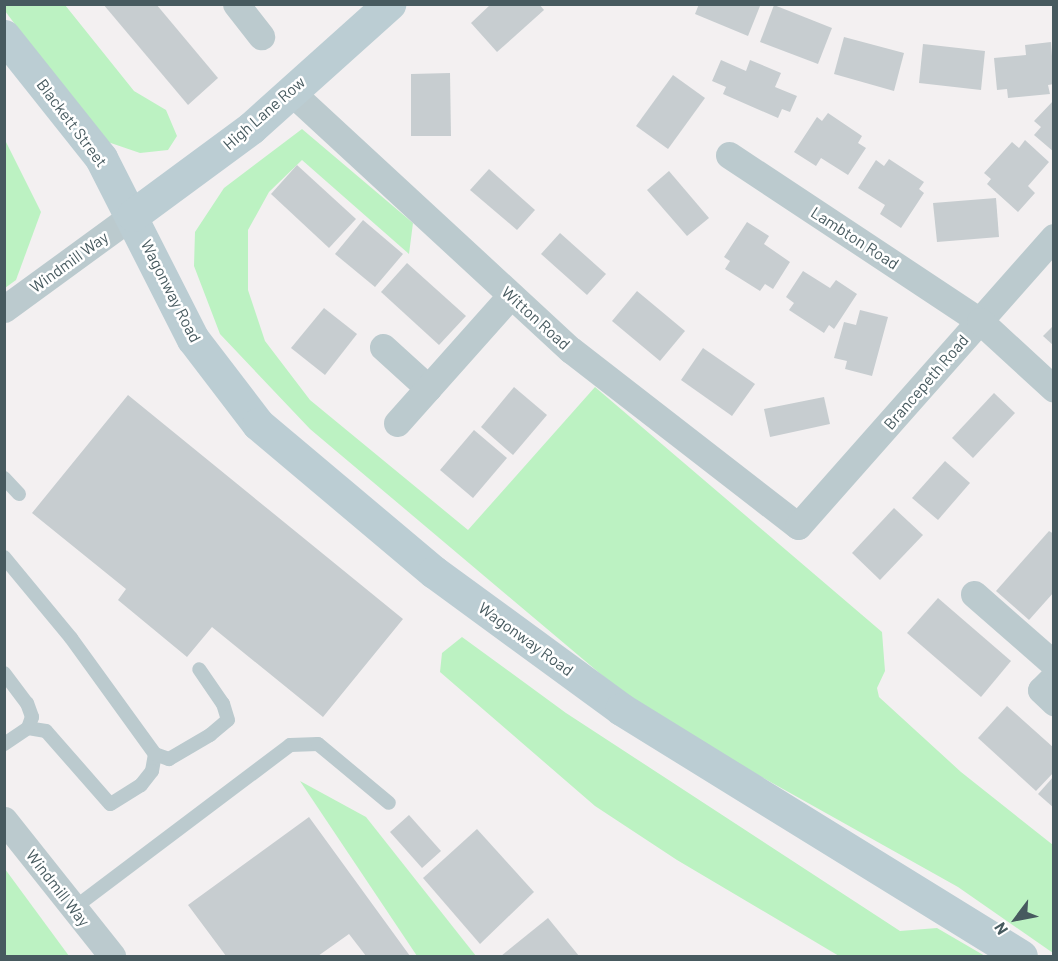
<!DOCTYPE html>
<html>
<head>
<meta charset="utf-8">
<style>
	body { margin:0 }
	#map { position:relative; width:1058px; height:961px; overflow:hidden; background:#f3f0f1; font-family:Barlow,sans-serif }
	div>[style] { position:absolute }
	.green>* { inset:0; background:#bcf2c2 }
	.building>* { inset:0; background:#c7cdd0 }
	.lane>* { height:14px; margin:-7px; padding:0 7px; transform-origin:7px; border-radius:7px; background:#bbcace }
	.street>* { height:27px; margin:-13.5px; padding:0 13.5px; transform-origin:13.5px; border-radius:13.5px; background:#bbcace }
	.secondary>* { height:33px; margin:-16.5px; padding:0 16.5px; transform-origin:16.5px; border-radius:16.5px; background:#bbcdd3 }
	span { translate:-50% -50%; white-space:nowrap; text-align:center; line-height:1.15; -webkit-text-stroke:5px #fff; paint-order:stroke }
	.street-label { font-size:16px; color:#475a5f }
	.frame { position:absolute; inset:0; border:6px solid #475a5f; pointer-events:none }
	.north { position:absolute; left:986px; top:889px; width:60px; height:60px; -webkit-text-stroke:4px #fff; paint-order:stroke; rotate:238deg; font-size:16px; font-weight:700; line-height:24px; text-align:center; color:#475a5f }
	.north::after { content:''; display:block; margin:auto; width:21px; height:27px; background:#475a5f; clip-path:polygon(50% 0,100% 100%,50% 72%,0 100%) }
</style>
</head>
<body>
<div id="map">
	<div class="green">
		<i style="clip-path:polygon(4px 5px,65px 5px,134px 91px,166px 110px,177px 136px,168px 150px,140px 153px,102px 140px,5px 11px)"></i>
		<i style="clip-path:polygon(302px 129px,413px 223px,409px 254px,302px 160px,269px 192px,248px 230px,248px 290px,265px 341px,310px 400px,468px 530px,595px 387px,882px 632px,885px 671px,877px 688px,879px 697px,961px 772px,1053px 845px,1053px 953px,958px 887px,685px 734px,616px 687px,310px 429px,220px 334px,194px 266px,195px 232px,224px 188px)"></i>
		<i style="clip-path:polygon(4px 138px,41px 212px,16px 280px,5px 288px)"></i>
		<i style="clip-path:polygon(462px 637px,566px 713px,900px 931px,937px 928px,985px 956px,839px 956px,677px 860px,595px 806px,440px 672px,442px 653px)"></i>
		<i style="clip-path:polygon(300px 781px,366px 817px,476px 956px,417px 956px)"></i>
		<i style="clip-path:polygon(4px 869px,5px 869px,69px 956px,5px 956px)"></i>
	</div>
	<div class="building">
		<i style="clip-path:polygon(103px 4px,156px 4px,218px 78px,188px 105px)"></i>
		<i style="clip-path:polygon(491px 4px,539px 4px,544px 10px,497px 52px,471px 23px)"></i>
		<i style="clip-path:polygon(699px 4px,756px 4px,760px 6px,748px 36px,695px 14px)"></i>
		<i style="clip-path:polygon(774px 5px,832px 28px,818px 64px,760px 42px)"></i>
		<i style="clip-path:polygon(844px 37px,904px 53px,894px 91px,834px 74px)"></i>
		<i style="clip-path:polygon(1051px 42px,1054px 84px,1048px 85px,1050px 94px,1008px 98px,1007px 89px,997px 90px,994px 58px,1026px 55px,1025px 45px)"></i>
		<i style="clip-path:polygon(923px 44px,985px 51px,981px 90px,919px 83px)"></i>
		<i style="clip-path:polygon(721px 60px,746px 71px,750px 60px,781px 73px,775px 87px,797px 96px,790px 112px,782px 109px,778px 118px,723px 94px,726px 87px,712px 81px)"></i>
		<i style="clip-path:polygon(450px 73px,451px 136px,411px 136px,411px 74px)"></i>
		<i style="clip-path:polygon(673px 75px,705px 98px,668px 149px,636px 126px)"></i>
		<i style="clip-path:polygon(1054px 100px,1054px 152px,1034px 135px,1041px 127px,1034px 121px)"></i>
		<i style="clip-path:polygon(828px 113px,862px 136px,858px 143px,866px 148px,848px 175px,821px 158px,816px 166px,794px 152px,817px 117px,822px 121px)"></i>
		<i style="clip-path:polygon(1025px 140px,1049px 162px,1028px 186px,1035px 193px,1018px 212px,987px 184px,991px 179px,984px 173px,1012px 142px,1019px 148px)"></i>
		<i style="clip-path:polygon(889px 159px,924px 182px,919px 189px,924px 193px,901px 228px,880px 214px,885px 205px,858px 188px,876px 160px,884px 166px)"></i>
		<i style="clip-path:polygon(297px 165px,356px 219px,329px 248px,271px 194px)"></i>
		<i style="clip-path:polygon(489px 169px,535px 210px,517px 230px,470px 190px)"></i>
		<i style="clip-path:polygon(669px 171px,709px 218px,687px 236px,647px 190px)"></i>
		<i style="clip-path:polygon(996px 198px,999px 237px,937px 242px,933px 203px)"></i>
		<i style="clip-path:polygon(363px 220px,403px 254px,375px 287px,335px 254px)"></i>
		<i style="clip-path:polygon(747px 222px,769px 236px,764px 244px,790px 262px,773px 289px,765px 284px,760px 291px,725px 269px,730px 261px,724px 257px)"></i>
		<i style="clip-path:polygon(560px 233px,606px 274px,587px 295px,541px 254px)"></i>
		<i style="clip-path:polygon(407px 263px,466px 316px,439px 345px,381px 292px)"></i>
		<i style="clip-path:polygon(803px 271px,830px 288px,836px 280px,857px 294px,834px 329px,829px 325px,824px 333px,789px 310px,794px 303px,786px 297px)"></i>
		<i style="clip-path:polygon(637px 291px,685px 331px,660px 361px,612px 321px)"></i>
		<i style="clip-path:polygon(324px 308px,357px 334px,325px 375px,291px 348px)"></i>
		<i style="clip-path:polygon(860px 310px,888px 317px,872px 376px,845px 369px,847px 361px,834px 358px,844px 322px,856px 325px)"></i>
		<i style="clip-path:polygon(1054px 325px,1054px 346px,1043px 336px)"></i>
		<i style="clip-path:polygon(703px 348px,755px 384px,732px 416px,681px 380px)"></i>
		<i style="clip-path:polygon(514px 387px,547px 415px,513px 455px,481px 427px)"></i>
		<i style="clip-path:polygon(994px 393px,1015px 413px,973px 458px,952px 438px)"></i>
		<i style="clip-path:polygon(128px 395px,403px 619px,323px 717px,212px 627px,187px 657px,118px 600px,126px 589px,32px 513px)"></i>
		<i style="clip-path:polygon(824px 397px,830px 424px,770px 437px,764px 409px)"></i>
		<i style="clip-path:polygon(474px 430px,507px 458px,473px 498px,440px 470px)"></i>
		<i style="clip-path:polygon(945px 461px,970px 483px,938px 520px,912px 498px)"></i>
		<i style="clip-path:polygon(894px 508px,923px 535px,880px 580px,852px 553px)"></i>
		<i style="clip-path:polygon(1049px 531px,1054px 534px,1054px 592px,1029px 620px,996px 591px)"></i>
		<i style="clip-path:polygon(938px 598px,1011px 661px,981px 697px,907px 633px)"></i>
		<i style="clip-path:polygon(1007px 706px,1054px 748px,1054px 772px,1036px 791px,978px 738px)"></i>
		<i style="clip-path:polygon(1054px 776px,1054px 808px,1038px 794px)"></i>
		<i style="clip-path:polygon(409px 815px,441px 851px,422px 868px,390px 832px)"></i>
		<i style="clip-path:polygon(309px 817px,410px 956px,366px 956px,349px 934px,318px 956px,226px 956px,188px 905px)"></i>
		<i style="clip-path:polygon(477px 829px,534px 892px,480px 944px,423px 878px)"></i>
		<i style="clip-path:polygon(548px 918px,579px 956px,501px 956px)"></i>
	</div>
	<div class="lane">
		<i style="left:4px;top:478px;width:22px;rotate:47deg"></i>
		<i style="left:4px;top:557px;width:105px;rotate:50.4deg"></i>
		<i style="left:71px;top:638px;width:143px;rotate:54.1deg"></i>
		<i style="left:155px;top:754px;width:17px;rotate:100deg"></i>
		<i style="left:152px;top:771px;width:18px;rotate:128deg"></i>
		<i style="left:141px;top:785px;width:36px;rotate:148deg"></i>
		<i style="left:110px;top:804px;width:97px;rotate:-131.2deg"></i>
		<i style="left:46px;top:731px;width:18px;rotate:-171deg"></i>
		<i style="left:28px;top:728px;width:29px;rotate:146deg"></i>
		<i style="left:4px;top:673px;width:38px;rotate:53deg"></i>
		<i style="left:27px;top:703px;width:15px;rotate:70deg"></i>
		<i style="left:32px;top:717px;width:12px;rotate:110deg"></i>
		<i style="left:155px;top:754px;width:15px;rotate:20deg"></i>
		<i style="left:169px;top:759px;width:48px;rotate:-30.3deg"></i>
		<i style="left:210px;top:735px;width:23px;rotate:-40deg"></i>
		<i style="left:228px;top:720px;width:17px;rotate:-107deg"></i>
		<i style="left:223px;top:704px;width:42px;rotate:-124.4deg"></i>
		<i style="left:74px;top:908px;width:271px;rotate:-37deg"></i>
		<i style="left:290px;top:745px;width:28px;rotate:-2deg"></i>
		<i style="left:318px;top:744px;width:92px;rotate:39.7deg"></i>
	</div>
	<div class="street">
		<i style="left:236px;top:4px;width:41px;rotate:52deg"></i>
		<i style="left:290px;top:91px;width:382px;rotate:42.7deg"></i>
		<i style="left:571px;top:350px;width:287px;rotate:37.8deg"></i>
		<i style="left:798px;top:526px;width:386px;rotate:-48.5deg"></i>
		<i style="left:729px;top:155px;width:301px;rotate:33.5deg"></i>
		<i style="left:980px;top:321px;width:100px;rotate:42.6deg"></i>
		<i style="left:4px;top:309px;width:160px;rotate:-36.1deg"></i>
		<i style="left:383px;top:347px;width:61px;rotate:42.3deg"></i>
		<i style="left:397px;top:423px;width:171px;rotate:-48.3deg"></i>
		<i style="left:974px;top:594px;width:106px;rotate:41.2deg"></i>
		<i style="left:1054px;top:677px;width:18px;rotate:135deg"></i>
		<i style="left:1041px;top:690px;width:18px;rotate:43deg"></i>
		<i style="left:4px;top:820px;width:174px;rotate:51.5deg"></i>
	</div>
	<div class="secondary">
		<i style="left:4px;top:36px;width:156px;rotate:51.5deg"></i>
		<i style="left:101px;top:158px;width:203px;rotate:63.1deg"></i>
		<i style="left:193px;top:339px;width:107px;rotate:52.6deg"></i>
		<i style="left:258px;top:424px;width:230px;rotate:40.1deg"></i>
		<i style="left:434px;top:572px;width:232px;rotate:36.2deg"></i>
		<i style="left:621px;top:709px;width:470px;rotate:31.7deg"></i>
		<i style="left:133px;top:215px;width:147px;rotate:-36.4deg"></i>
		<i style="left:251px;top:128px;width:186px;rotate:-41.9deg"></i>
	</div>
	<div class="street-label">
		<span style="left:264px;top:113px;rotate:-41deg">High Lane Row</span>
		<span style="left:72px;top:123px;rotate:53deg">Blackett Street</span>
		<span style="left:855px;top:238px;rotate:33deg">Lambton Road</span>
		<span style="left:69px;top:262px;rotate:-36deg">Windmill Way</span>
		<span style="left:171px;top:291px;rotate:63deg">Wagonway Road</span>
		<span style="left:536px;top:318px;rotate:42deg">Witton Road</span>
		<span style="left:926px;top:382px;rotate:-49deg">Brancepeth Road</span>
		<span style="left:526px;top:639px;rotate:36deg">Wagonway Road</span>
		<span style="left:58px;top:888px;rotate:52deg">Windmill Way</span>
	</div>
	<div class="frame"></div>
	<div class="north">N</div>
</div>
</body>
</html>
